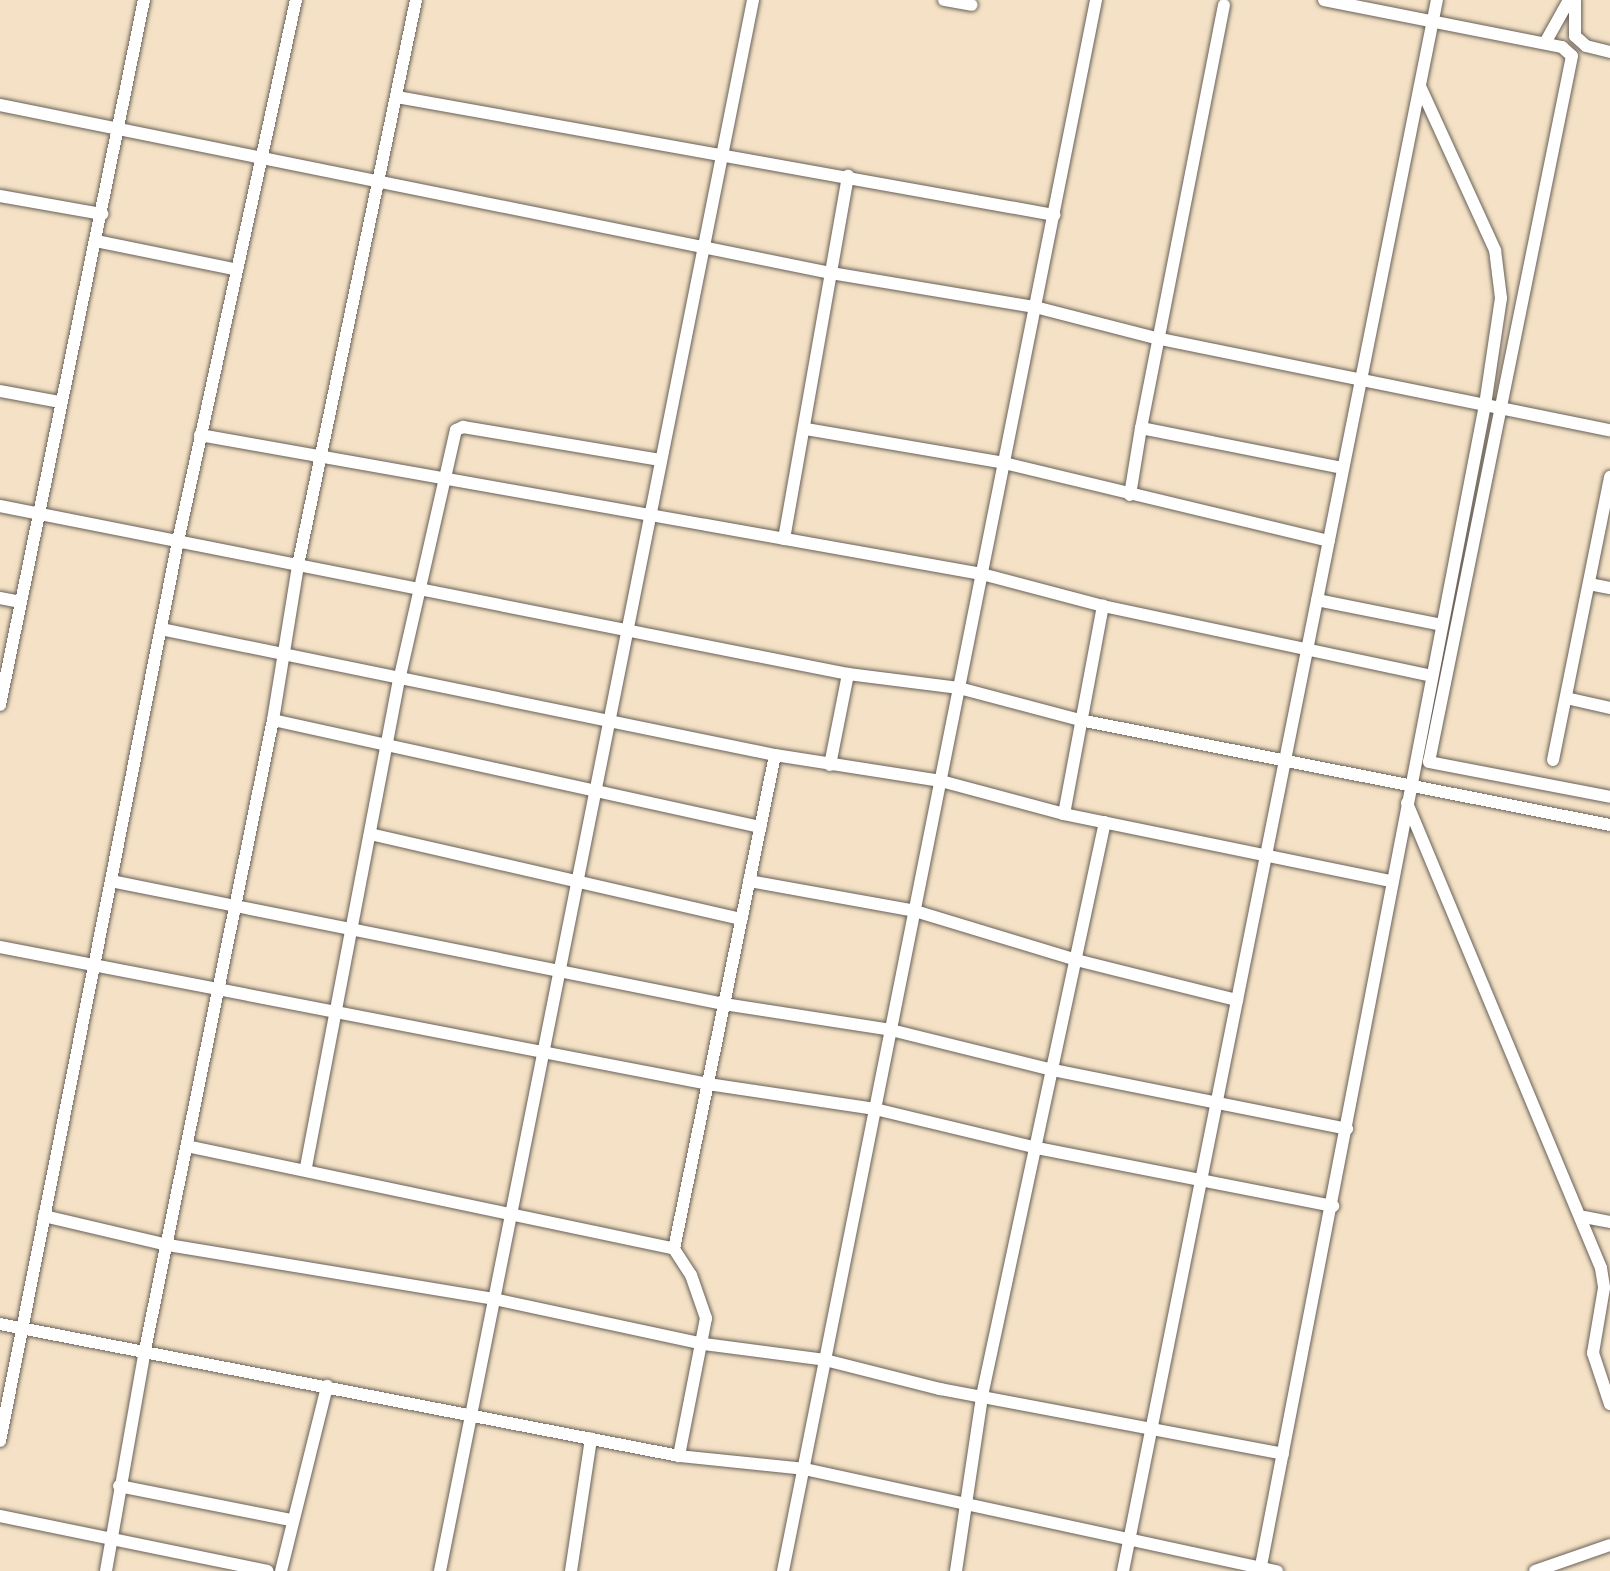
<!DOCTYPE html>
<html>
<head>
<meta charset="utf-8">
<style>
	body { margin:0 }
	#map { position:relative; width:1610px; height:1571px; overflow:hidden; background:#f5e2c6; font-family:Mynerve,sans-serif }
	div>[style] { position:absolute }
	.roads { filter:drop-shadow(0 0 2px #686158) drop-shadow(0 0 2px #686158) }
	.street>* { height:12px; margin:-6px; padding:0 6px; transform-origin:6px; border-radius:6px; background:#fff }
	span { translate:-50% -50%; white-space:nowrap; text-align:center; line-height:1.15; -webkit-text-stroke:6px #fcf5e5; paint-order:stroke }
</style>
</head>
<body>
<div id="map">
	<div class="roads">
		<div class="street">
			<i style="left:944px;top:0;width:28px;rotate:10deg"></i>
			<i style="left:1324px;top:0;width:243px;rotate:11.2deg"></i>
			<i style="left:1562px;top:47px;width:13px;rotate:42deg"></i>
			<i style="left:1572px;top:56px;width:720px;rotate:101.45deg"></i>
			<i style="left:1429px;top:762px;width:184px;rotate:10.9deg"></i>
			<i style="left:1575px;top:0;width:36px;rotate:90deg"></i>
			<i style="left:1575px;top:36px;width:15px;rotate:42deg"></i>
			<i style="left:1586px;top:46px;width:25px;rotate:14deg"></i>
			<i style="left:1224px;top:5px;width:431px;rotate:101.1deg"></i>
			<i style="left:1141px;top:428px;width:206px;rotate:11.2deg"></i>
			<i style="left:1545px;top:43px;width:49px;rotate:-60.8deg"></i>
			<i style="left:397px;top:97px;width:668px;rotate:10.18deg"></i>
			<i style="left:0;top:105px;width:848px;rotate:11.43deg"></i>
			<i style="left:831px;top:273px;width:207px;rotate:9.5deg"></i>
			<i style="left:1035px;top:307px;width:125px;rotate:14.4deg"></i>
			<i style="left:1156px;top:338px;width:463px;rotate:11.5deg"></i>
			<i style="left:0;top:196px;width:104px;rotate:10deg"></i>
			<i style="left:96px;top:241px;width:141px;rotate:11.5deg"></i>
			<i style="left:0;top:391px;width:61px;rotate:10.4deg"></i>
			<i style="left:806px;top:429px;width:201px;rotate:9.7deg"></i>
			<i style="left:1004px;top:463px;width:334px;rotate:13.5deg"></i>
			<i style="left:200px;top:435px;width:794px;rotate:10.08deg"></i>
			<i style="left:982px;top:574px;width:125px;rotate:14.8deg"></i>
			<i style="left:1103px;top:606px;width:336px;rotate:12deg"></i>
			<i style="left:1130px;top:495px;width:68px;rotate:-80.7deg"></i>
			<i style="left:0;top:506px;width:864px;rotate:11.21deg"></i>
			<i style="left:848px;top:674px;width:112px;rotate:7.2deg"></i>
			<i style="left:959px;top:688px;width:125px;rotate:14.8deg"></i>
			<i style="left:1080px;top:720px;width:540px;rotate:11.21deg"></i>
			<i style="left:784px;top:539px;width:369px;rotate:-80deg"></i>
			<i style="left:1589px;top:584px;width:21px;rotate:11deg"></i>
			<i style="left:0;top:598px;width:21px;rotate:11deg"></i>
			<i style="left:1317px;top:600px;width:127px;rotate:11.3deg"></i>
			<i style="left:161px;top:629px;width:627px;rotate:11.6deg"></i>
			<i style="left:775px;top:755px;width:168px;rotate:8.9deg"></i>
			<i style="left:941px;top:781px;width:127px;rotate:15deg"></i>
			<i style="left:1064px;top:814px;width:334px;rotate:11.6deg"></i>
			<i style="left:1566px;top:698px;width:45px;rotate:12.8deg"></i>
			<i style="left:0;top:705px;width:720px;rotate:-78.46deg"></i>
			<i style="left:273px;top:720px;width:499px;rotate:12.4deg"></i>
			<i style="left:1553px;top:760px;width:289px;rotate:-78.6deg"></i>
			<i style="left:830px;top:765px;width:93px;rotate:-78.8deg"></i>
			<i style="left:1407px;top:803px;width:504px;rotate:67.35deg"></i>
			<i style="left:1601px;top:1268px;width:20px;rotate:81deg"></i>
			<i style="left:1604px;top:1288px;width:66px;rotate:99.6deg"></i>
			<i style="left:1593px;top:1353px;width:54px;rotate:71.6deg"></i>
			<i style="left:1064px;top:814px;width:212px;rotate:-79.4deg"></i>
			<i style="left:370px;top:834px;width:381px;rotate:12.9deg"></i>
			<i style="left:111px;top:881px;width:625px;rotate:11.35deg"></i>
			<i style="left:724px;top:1004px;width:169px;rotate:8.8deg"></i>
			<i style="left:891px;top:1030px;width:167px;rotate:13.9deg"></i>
			<i style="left:1053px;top:1070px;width:300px;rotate:11.3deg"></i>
			<i style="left:749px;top:881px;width:169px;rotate:10.2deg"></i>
			<i style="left:915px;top:911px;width:168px;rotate:16.9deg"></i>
			<i style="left:1076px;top:960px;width:166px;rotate:14deg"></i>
			<i style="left:0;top:947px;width:721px;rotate:10.95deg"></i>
			<i style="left:708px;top:1084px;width:169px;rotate:8.5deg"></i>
			<i style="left:875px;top:1109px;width:167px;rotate:13.5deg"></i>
			<i style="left:1037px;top:1148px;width:302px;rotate:11.1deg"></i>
			<i style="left:187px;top:1146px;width:498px;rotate:11.9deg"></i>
			<i style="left:674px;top:1249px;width:31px;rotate:57deg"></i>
			<i style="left:691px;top:1275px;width:46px;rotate:70.8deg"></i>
			<i style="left:706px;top:1318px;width:141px;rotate:101.1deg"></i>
			<i style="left:306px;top:1167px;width:500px;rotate:-79.2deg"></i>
			<i style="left:400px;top:676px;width:252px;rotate:-77.2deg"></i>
			<i style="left:456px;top:430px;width:8px;rotate:-23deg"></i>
			<i style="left:463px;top:427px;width:200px;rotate:9.5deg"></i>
			<i style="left:44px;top:1216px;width:127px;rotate:13.2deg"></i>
			<i style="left:168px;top:1245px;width:330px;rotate:9.4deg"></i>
			<i style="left:494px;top:1299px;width:215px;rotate:12.1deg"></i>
			<i style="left:704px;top:1344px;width:122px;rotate:7.5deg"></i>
			<i style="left:825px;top:1360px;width:119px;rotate:14.2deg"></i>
			<i style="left:940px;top:1389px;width:349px;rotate:10.7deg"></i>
			<i style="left:1584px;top:1217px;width:26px;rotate:11deg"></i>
			<i style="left:674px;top:1249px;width:504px;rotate:-78.44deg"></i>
			<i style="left:0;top:1324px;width:692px;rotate:11deg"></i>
			<i style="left:679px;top:1456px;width:126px;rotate:5.9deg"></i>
			<i style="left:804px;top:1469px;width:484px;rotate:12.2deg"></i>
			<i style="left:0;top:1441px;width:917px;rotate:-78.81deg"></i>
			<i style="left:178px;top:541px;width:554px;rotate:-77.7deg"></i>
			<i style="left:119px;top:1486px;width:175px;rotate:11.2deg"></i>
			<i style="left:0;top:1516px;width:273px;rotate:11.6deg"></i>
			<i style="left:106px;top:1571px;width:224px;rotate:-80deg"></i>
			<i style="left:145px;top:1350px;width:643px;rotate:-78.52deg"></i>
			<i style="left:273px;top:720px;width:157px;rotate:-80.8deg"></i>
			<i style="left:298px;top:565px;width:577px;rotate:-78.2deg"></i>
			<i style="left:281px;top:1571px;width:191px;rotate:-76deg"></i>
			<i style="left:440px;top:1571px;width:1602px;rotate:-78.73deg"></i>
			<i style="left:571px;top:1571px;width:134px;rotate:-81.4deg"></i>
			<i style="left:783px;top:1571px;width:1602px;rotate:-78.73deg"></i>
			<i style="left:956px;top:1571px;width:177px;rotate:-81.5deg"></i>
			<i style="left:982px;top:1396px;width:587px;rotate:-77.91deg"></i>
			<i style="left:1123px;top:1571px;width:1602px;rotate:-78.7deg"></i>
			<i style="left:1260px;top:1571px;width:1188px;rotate:-79.08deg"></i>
			<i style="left:1485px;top:405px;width:108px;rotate:-81.5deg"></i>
			<i style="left:1501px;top:298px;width:48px;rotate:-97.1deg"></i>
			<i style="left:1495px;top:250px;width:180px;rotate:-114.6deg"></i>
			<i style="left:1535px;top:1571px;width:79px;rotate:-19.1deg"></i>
		</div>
	</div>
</div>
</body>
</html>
